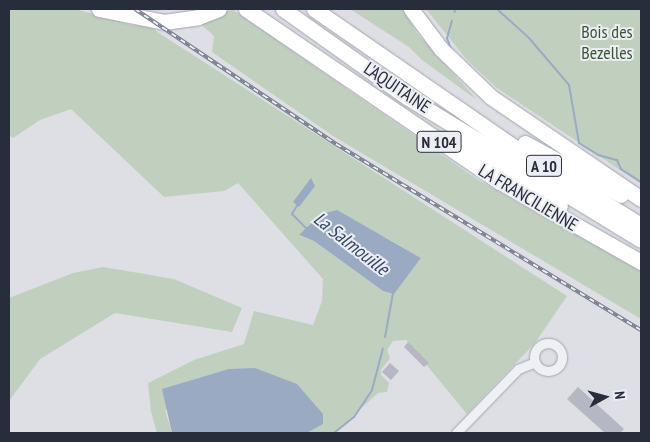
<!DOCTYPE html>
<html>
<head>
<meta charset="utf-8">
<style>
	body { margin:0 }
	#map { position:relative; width:650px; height:442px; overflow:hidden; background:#dddfe5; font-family:"PT Sans Narrow",sans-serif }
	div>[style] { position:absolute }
	.green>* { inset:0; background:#c1cfbf }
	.water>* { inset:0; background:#9baac3 }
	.stream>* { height:2px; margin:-1px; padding:0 1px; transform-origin:1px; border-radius:1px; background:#9baac3 }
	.building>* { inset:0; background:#b5b8c2 }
	.roads { filter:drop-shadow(0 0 1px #a3a6af) drop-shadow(0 0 1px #a3a6af) }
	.street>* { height:9px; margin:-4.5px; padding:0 4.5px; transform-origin:4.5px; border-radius:4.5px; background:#eff0f4 }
	.street>.ring { margin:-4.5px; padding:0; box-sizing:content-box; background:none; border:9px solid #eff0f4; border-radius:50% }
	.highway>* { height:15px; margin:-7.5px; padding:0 7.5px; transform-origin:7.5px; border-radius:7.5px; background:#fff }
	.rail>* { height:4px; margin-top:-2px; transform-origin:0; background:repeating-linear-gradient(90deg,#eceef3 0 5.5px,#787e8d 0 11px); box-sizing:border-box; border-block:1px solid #787e8d }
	span { translate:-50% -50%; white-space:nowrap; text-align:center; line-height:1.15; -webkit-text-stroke:4px #eceef3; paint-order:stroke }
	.shield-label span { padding:1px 4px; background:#eceef3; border:1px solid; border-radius:4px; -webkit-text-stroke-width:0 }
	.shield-label { font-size:16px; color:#282d3b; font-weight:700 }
	.park-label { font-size:18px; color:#395537 }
	.street-label { font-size:18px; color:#282d3b }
	.water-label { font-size:19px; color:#36486a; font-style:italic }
	.frame { position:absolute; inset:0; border:10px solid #282d3b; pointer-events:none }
	.north { position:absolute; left:580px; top:372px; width:50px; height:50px; -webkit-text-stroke:4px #eceef3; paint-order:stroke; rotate:83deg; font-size:14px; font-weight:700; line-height:20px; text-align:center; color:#282d3b }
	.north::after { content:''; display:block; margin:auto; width:18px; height:22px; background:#282d3b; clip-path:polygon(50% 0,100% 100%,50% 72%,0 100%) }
</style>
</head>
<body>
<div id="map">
	<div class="green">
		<i style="clip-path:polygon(evenodd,9px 9px,76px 9px,131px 25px,148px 26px,567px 296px,535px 343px,467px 414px,406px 340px,393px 341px,387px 350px,390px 358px,381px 370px,381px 375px,389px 383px,387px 392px,378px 393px,334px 433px,307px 433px,323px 424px,165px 410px,172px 433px,157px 433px,151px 412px,148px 383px,194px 360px,244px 344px,254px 311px,313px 325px,322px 301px,323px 279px,238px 183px,224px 191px,164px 197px,71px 109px,40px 120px,13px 138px,9px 135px,9px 9px,304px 231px,385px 237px,421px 258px,394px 293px,383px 291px,314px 241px,300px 236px,304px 231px)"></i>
		<i style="clip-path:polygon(232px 9px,478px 180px,641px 271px,641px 319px,333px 136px,212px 52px,214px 36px,201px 24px)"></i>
		<i style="clip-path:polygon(350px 9px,403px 9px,417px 33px,477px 100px,422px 60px,409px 47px)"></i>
		<i style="clip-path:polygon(426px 9px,641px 9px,641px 184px,497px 88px,467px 60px)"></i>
		<i style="clip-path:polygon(103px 267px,174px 279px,242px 308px,232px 332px,115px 313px,40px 359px,9px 401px,9px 298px,73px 273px)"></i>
	</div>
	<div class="water">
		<i style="clip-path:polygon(311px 178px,315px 186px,299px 207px,293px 202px)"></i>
		<i style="clip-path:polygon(337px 210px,421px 258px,394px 294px,383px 291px,314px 241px,299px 235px,321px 214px)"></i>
		<i style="clip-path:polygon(255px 368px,297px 384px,323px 414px,323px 424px,307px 433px,172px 433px,162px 389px,229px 369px)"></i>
	</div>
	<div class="stream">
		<i style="left:454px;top:9px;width:3px;rotate:72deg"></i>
		<i style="left:497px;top:9px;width:43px;rotate:42.2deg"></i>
		<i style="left:529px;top:38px;width:62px;rotate:49.6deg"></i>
		<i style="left:569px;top:85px;width:59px;rotate:80.2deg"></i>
		<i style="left:579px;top:143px;width:22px;rotate:32deg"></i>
		<i style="left:598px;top:155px;width:20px;rotate:15deg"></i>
		<i style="left:617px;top:160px;width:10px;rotate:66deg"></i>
		<i style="left:621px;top:169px;width:24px;rotate:33deg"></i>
		<i style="left:451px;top:49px;width:12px;rotate:-110deg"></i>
		<i style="left:447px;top:38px;width:18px;rotate:-74deg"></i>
		<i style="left:298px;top:204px;width:12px;rotate:121deg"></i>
		<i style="left:292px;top:214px;width:21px;rotate:45deg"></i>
		<i style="left:385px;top:337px;width:45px;rotate:-79.7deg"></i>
		<i style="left:323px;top:433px;width:7px"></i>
		<i style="left:334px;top:433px;width:26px;rotate:-39deg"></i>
		<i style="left:354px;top:417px;width:32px;rotate:-56deg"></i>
		<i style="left:372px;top:390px;width:43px;rotate:-75.3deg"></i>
	</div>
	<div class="building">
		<i style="clip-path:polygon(408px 342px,429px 363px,424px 367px,404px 347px)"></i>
		<i style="clip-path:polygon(390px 363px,399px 371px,391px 380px,382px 372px)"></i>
		<i style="clip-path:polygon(578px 387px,624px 429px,620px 433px,605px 433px,567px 399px)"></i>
	</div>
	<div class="roads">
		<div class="street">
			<i class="ring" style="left:534px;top:343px;width:19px;height:19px"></i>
			<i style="left:456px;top:433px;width:89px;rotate:-45.9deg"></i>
			<i style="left:518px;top:369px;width:18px;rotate:-22deg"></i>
		</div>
		<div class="highway">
			<i style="left:99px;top:9px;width:66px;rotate:11.3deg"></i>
			<i style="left:164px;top:22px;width:34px;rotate:-8deg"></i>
			<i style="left:198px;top:17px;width:22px;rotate:-21deg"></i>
			<i style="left:246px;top:9px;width:307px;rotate:34.3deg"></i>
			<i style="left:500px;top:182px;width:162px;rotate:29.6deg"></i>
			<i style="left:283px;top:9px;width:152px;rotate:35.4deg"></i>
			<i style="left:407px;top:97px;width:274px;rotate:31.4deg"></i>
			<i style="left:314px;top:9px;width:243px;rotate:34.6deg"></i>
			<i style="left:514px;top:147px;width:149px;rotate:31.6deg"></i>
			<i style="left:411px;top:9px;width:50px;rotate:53.1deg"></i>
			<i style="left:441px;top:49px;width:69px;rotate:43.8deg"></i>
			<i style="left:491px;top:97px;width:181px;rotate:34.2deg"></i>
			<i style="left:461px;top:138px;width:120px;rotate:34.5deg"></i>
			<i style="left:525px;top:143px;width:109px;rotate:28.4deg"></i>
		</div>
	</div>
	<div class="rail">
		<i style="left:135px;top:9px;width:242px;rotate:33.9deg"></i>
		<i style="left:336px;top:144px;width:357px;rotate:31.4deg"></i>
	</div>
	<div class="shield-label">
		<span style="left:439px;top:142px">N 104</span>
		<span style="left:544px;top:166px">A 10</span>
	</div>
	<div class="park-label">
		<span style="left:607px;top:43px">Bois des<br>Bezelles</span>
	</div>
	<div class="street-label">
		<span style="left:397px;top:88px;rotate:34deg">L'AQUITAINE</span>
		<span style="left:528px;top:198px;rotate:31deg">LA FRANCILIENNE</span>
	</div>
	<div class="water-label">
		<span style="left:351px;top:244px;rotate:38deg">La Salmouille</span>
	</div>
	<div class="frame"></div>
	<div class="north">N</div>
</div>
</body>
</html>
